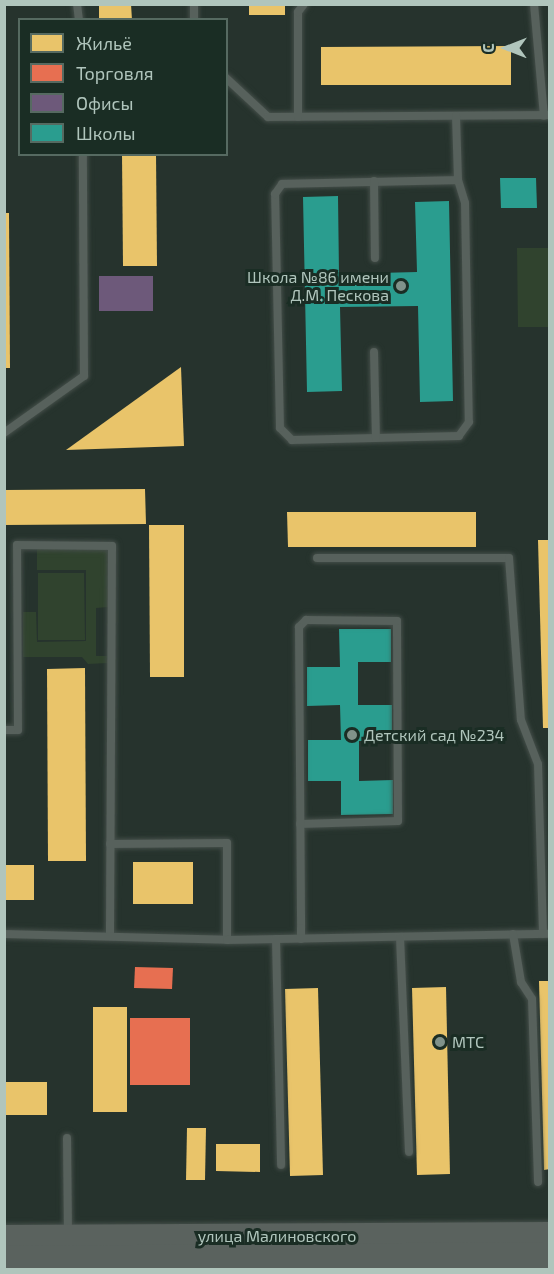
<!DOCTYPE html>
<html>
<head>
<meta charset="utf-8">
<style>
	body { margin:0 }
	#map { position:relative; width:554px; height:1274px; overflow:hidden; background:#26332d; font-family:"Exo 2",sans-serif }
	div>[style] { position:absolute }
	.green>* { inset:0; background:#30432e }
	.homes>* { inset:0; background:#e9c46a }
	.shops>* { inset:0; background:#e76f51 }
	.offices>* { inset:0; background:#6d597a }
	.schools>* { inset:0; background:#2a9d8f }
	.roads { filter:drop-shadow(0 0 2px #444e49) drop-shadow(0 0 2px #444e49) }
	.service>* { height:8px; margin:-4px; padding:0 4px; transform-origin:4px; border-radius:4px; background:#57615c }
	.trunk>* { height:26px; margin:-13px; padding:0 13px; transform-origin:13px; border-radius:13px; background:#5a625e }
	.dots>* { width:16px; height:16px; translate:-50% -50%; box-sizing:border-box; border:3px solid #1a2d24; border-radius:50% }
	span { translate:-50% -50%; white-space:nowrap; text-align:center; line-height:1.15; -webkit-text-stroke:6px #1a2d24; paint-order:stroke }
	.poi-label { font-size:16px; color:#b0c5bc }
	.right { translate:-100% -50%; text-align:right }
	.left { translate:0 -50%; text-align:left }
	.street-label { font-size:16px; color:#b0c5bc }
	.frame { position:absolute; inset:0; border:6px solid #b0c5bc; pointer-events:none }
	.legend { position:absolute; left:18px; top:18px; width:210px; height:138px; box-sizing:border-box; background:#1a2d24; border:2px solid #566a61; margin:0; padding:8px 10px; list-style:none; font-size:18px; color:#b0c5bc }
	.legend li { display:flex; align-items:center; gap:12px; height:30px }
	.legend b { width:30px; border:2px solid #566a61 }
	.north { position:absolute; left:476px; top:18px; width:60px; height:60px; -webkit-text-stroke:4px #1a2d24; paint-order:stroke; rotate:270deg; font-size:16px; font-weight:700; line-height:24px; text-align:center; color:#b0c5bc }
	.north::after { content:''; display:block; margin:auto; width:21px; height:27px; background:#b0c5bc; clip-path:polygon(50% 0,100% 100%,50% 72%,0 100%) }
</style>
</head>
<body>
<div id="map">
	<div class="green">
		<i style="clip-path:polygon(517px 248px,549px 248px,549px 327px,518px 327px)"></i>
		<i style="clip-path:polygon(37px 549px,108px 549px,108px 607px,96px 608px,96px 656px,108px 656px,108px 663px,88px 664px,82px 657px,23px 657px,23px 612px,36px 612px,37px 642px,86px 641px,86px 570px,37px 570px)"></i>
		<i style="clip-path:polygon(38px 573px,84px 573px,85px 640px,38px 640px)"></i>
	</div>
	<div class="homes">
		<i style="clip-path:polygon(99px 4px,131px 4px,132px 20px,99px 20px)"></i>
		<i style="clip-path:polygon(249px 4px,285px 4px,285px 15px,249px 15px)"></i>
		<i style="clip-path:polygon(511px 46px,511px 85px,321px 85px,321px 47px)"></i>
		<i style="clip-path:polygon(122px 154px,156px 154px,157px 266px,123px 266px)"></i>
		<i style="clip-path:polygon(4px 213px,9px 213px,10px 368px,4px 368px)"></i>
		<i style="clip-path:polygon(181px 367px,184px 446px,66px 450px)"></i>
		<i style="clip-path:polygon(145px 489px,146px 524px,4px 525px,4px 490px)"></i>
		<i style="clip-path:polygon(287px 512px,476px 512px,476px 547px,288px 547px)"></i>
		<i style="clip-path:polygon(149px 525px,184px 525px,184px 677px,150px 677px)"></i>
		<i style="clip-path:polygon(538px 540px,550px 540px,550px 728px,543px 728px)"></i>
		<i style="clip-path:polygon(85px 668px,86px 861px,48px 861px,47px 669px)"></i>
		<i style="clip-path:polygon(133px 862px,193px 862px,193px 904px,133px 904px)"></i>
		<i style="clip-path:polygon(4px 865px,34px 865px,34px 900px,4px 900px)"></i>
		<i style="clip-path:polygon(539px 981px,550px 981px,550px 1169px,544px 1170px)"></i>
		<i style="clip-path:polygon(446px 987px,450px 1174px,417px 1175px,412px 988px)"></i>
		<i style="clip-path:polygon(318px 988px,323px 1175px,290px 1176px,285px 989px)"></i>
		<i style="clip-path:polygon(93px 1007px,127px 1007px,127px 1112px,93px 1112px)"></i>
		<i style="clip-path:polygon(4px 1082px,47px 1082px,47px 1115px,4px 1115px)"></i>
		<i style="clip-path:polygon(187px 1128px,206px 1128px,205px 1180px,186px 1180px)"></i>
		<i style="clip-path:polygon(216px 1144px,260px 1144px,260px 1172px,216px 1171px)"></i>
	</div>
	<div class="shops">
		<i style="clip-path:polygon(135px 967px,173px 968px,172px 989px,134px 988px)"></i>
		<i style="clip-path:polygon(130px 1018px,190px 1018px,190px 1085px,130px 1085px)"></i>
	</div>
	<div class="offices">
		<i style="clip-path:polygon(99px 276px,153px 276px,153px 311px,99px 311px)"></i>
	</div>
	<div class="schools">
		<i style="clip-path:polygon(500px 178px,536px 178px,537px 208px,501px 208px)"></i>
		<i style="clip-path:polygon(338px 196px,339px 274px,417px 272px,415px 202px,449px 201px,453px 401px,420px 402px,418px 306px,340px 307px,342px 391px,307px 392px,303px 197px)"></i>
		<i style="clip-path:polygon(339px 629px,391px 629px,391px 662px,358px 662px,358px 705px,392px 705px,392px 740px,359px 741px,359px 781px,393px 780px,393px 814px,341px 815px,341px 781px,308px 781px,308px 740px,341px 740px,340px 705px,307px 706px,307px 667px,340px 667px)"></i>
	</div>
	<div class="roads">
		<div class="service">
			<i style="left:77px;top:4px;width:16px;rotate:83deg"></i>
			<i style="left:194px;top:4px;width:16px;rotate:90deg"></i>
			<i style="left:534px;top:4px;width:112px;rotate:84.9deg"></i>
			<i style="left:226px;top:78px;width:57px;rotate:42.9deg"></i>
			<i style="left:268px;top:117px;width:282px;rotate:-0.4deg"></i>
			<i style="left:456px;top:116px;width:64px;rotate:88.2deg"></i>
			<i style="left:458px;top:180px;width:24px;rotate:73deg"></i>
			<i style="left:465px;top:203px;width:219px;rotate:89deg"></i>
			<i style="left:469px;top:422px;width:17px;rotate:126deg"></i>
			<i style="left:459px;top:436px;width:167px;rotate:178.6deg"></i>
			<i style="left:292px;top:440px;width:17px;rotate:-135deg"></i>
			<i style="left:280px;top:428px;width:234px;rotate:-91.2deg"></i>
			<i style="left:275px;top:194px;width:12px;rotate:-55deg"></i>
			<i style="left:282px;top:184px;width:176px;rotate:-1.3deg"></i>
			<i style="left:298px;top:117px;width:105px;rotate:-90deg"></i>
			<i style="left:298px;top:12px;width:10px;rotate:-53deg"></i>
			<i style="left:374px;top:181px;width:77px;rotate:89.3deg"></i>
			<i style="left:374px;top:352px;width:86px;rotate:88.7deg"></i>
			<i style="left:4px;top:433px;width:98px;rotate:-35.5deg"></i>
			<i style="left:84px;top:376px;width:222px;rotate:-90.3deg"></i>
			<i style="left:317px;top:558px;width:192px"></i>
			<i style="left:509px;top:558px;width:162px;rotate:85.8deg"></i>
			<i style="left:521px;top:720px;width:47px;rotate:68.9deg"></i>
			<i style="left:538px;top:764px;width:170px;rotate:88.3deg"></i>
			<i style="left:4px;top:730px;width:14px"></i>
			<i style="left:18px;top:730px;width:185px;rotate:-90.3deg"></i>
			<i style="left:17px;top:545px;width:95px;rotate:0.6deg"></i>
			<i style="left:112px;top:546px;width:388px;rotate:90.3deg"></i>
			<i style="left:300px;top:824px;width:98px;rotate:-1.8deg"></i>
			<i style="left:398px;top:821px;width:200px;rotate:-90.3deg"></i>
			<i style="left:397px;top:621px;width:91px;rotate:-179.4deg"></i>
			<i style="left:306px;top:620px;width:10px;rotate:135deg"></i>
			<i style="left:299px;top:627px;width:301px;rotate:89.6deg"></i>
			<i style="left:301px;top:928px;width:11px;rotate:90deg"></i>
			<i style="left:110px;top:844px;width:117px;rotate:-0.5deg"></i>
			<i style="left:227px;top:843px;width:97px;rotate:90deg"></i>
			<i style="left:4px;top:934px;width:223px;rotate:1.5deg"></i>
			<i style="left:227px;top:940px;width:323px;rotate:-1.1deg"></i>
			<i style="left:513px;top:934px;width:49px;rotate:80.5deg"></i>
			<i style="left:521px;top:982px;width:20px;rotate:57deg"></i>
			<i style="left:532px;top:999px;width:183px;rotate:88.1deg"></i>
			<i style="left:400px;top:937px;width:215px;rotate:87.6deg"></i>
			<i style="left:276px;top:939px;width:226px;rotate:88.7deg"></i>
			<i style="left:67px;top:1138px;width:94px;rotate:89.4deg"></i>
		</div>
		<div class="trunk">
			<i style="left:4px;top:1238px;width:546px;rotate:-0.31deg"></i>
			<i style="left:4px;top:1259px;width:546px;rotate:-0.42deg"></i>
		</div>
	</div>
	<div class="dots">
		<i style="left:401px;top:286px;background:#80928a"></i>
		<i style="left:352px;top:735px;background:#80928a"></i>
		<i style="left:440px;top:1042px;background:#80928a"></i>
	</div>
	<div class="poi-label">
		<span class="right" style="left:389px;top:286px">Школа №86 имени<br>Д.М. Пескова</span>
		<span class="left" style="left:364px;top:735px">Детский сад №234</span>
		<span class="left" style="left:452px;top:1042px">МТС</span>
	</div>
	<div class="street-label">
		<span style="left:277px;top:1236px">улица Малиновского</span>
	</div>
	<div class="frame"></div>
	<ul class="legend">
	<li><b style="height:16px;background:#e9c46a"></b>Жильё</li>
	<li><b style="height:16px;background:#e76f51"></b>Торговля</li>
	<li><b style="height:16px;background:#6d597a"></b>Офисы</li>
	<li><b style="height:16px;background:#2a9d8f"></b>Школы</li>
	</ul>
	<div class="north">С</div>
</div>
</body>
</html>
